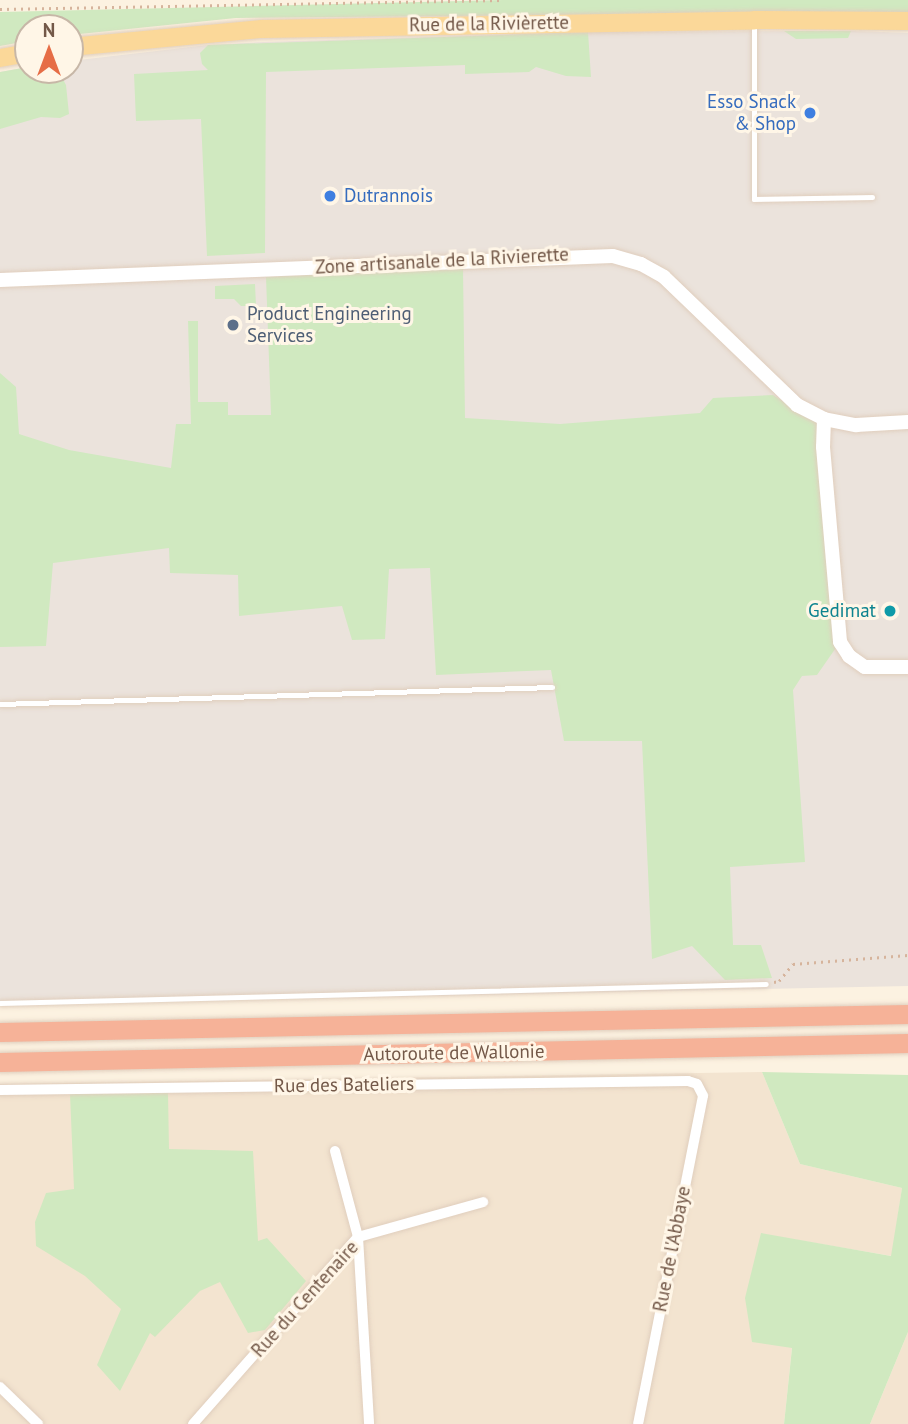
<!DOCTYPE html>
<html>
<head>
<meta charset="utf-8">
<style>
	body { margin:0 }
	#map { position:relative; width:908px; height:1424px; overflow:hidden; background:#fcf2e1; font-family:"PT Sans",sans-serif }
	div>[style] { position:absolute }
	.residential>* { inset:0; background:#f3e4d0 }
	.industrial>* { inset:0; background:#ebe3dc }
	.green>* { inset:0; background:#d0e9c0 }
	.path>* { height:2.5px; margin-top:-1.25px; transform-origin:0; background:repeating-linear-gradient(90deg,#d6b49c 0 2px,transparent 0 7px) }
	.roads { filter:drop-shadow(0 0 2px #e0cebd) drop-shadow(0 0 2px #e0cebd) }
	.service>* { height:5px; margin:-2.5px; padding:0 2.5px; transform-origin:2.5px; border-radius:2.5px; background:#fff }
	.minor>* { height:10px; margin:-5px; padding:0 5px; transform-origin:5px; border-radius:5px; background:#fff }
	.tertiary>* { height:14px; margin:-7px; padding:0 7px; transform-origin:7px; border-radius:7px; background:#fff }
	.primary>* { height:18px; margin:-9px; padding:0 9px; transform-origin:9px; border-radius:9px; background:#fbd899 }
	.motorway>* { height:19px; margin:-9.5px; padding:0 9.5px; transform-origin:9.5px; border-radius:9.5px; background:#f6b298 }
	.dots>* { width:19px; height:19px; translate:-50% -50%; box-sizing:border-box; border:4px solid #fff6e7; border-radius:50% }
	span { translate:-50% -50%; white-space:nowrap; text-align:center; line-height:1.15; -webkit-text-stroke:6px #fff6e7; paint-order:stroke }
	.street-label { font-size:19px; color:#735848 }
	.shop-label { font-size:19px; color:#366cbe }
	.right { translate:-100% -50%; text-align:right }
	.left { translate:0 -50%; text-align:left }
	.service-label { font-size:19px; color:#4e5e75 }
	.culture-label { font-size:19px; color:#0d838f }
	.north { position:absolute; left:14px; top:14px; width:70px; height:70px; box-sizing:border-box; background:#fff6e7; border:2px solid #c7b7a7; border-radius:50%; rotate:0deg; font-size:19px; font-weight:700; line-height:28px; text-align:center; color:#735848 }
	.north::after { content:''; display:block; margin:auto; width:24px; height:32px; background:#e66d46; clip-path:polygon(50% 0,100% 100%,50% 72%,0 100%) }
</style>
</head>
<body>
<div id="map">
	<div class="residential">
		<i style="clip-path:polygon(762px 1072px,800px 1164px,902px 1188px,892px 1256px,762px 1234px,792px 1347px,784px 1424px,0 1424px,0 1084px)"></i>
		<i style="clip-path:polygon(908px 1332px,908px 1424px,870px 1424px)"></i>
	</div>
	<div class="industrial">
		<i style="clip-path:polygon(851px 31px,908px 33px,908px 986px,0 1005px,0 72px,28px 67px,28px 70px,70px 70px,70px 61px,208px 45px,264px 42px,588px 32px)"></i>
	</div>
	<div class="green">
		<i style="clip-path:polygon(503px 0,908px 0,908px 12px,236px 18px,70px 35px,70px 28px,28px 28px,28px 41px,0 46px,0 12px)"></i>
		<i style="clip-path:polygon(784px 31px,851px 31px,848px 38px,796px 39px)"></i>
		<i style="clip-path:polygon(588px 32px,591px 77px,566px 76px,536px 67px,529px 72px,465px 74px,465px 65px,266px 72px,265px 253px,207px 256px,201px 119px,136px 121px,134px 74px,208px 70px,202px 64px,200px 53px,208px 45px)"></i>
		<i style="clip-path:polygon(28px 67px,28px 70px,58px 70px,66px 85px,69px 114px,60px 118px,41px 117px,0 129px,0 72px)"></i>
		<i style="clip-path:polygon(463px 268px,465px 418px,560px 424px,700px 413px,713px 398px,773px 395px,823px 426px,840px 642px,817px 675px,802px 676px,793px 690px,805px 862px,730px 867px,733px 945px,761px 945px,772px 978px,725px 980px,692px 946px,652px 959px,642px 741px,564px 741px,551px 670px,436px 675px,430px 568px,389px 569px,385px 639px,352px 640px,342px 606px,239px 616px,238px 575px,170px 573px,169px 548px,53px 563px,46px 646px,0 647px,0 373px,16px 387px,19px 434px,69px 450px,171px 468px,176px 424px,191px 424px,188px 321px,198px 321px,198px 402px,228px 402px,228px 415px,271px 415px,266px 277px)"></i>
		<i style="clip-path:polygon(255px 284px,256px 306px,241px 306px,234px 299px,215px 299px,215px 286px)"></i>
		<i style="clip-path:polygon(762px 1072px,908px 1075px,908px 1332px,870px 1424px,784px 1424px,792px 1348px,752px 1342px,745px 1298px,761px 1233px,891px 1256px,902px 1188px,800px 1164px)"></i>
		<i style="clip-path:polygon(168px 1093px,169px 1149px,253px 1151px,258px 1241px,267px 1238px,306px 1281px,265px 1330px,248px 1333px,220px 1282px,200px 1291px,155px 1337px,150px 1333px,120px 1391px,97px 1365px,121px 1309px,85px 1276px,36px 1246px,35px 1222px,46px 1193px,74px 1189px,70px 1094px)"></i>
	</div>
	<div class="path">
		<i style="left:0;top:9px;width:503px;rotate:-1.03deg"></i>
		<i style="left:774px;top:982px;width:5px;rotate:-11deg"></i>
		<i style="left:779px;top:981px;width:22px;rotate:-51deg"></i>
		<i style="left:793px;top:964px;width:115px;rotate:-4.5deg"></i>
	</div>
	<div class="roads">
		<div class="service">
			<i style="left:754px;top:23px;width:176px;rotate:90deg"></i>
			<i style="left:754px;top:199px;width:118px;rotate:-1deg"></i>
			<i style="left:0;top:704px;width:552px;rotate:-1.76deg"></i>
			<i style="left:0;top:1003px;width:766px;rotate:-1.42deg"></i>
		</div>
		<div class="minor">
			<i style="left:0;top:1090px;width:688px;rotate:-0.75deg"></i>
			<i style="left:688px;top:1081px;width:9px;rotate:18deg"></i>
			<i style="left:697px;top:1084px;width:13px;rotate:63deg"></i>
			<i style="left:703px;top:1096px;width:334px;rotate:101.2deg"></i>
			<i style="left:335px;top:1151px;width:89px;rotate:75deg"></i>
			<i style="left:358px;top:1237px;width:187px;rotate:86.6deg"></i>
			<i style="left:0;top:1387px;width:53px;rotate:44.2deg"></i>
			<i style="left:193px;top:1424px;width:249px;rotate:-48.6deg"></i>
			<i style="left:358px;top:1237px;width:130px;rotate:-15.6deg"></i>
		</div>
		<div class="tertiary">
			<i style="left:0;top:280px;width:613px;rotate:-2.24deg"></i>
			<i style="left:613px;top:256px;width:29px;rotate:16deg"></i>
			<i style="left:641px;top:264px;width:26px;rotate:29deg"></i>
			<i style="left:664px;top:277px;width:185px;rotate:43.9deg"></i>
			<i style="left:797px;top:405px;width:30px;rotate:27deg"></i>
			<i style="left:824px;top:419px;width:33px;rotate:11deg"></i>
			<i style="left:856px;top:425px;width:52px;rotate:-3.3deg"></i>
			<i style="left:824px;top:419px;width:28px;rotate:92deg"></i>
			<i style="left:823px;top:447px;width:196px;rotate:85deg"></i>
			<i style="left:840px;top:642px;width:17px;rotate:57deg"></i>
			<i style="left:849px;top:656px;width:19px;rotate:35deg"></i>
			<i style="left:865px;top:667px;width:43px"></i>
		</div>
		<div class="primary">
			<i style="left:70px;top:47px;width:193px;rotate:-5.4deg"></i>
			<i style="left:262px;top:29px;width:492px;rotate:-1deg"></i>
			<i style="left:754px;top:20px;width:154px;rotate:0.4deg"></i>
			<i style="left:0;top:58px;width:28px;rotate:-10deg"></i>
		</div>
		<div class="motorway">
			<i style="left:0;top:1032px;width:908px;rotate:-1.14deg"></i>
			<i style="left:0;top:1062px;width:908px;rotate:-1.2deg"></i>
		</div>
	</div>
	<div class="dots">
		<i style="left:810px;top:113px;background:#3f7fe0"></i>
		<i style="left:330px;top:196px;background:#3f7fe0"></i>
		<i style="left:233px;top:325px;background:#5c6f8a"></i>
		<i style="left:890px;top:611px;background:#0f9aa8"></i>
	</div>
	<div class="street-label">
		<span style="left:489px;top:24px;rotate:-1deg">Rue de la Rivièrette</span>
		<span style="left:442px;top:261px;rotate:-3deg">Zone artisanale de la Rivierette</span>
		<span style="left:454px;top:1053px;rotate:-1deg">Autoroute de Wallonie</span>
		<span style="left:344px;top:1085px;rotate:-1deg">Rue des Bateliers</span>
		<span style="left:672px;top:1249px;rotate:-79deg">Rue de l'Abbaye</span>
		<span style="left:305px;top:1299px;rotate:-48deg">Rue du Centenaire</span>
	</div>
	<div class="shop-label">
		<span class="right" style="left:796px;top:113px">Esso Snack<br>&amp; Shop</span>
		<span class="left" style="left:344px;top:196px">Dutrannois</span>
	</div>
	<div class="service-label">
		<span class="left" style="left:247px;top:325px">Product Engineering<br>Services</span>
	</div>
	<div class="culture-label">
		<span class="right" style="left:876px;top:611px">Gedimat</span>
	</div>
	<div class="north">N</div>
</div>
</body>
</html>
